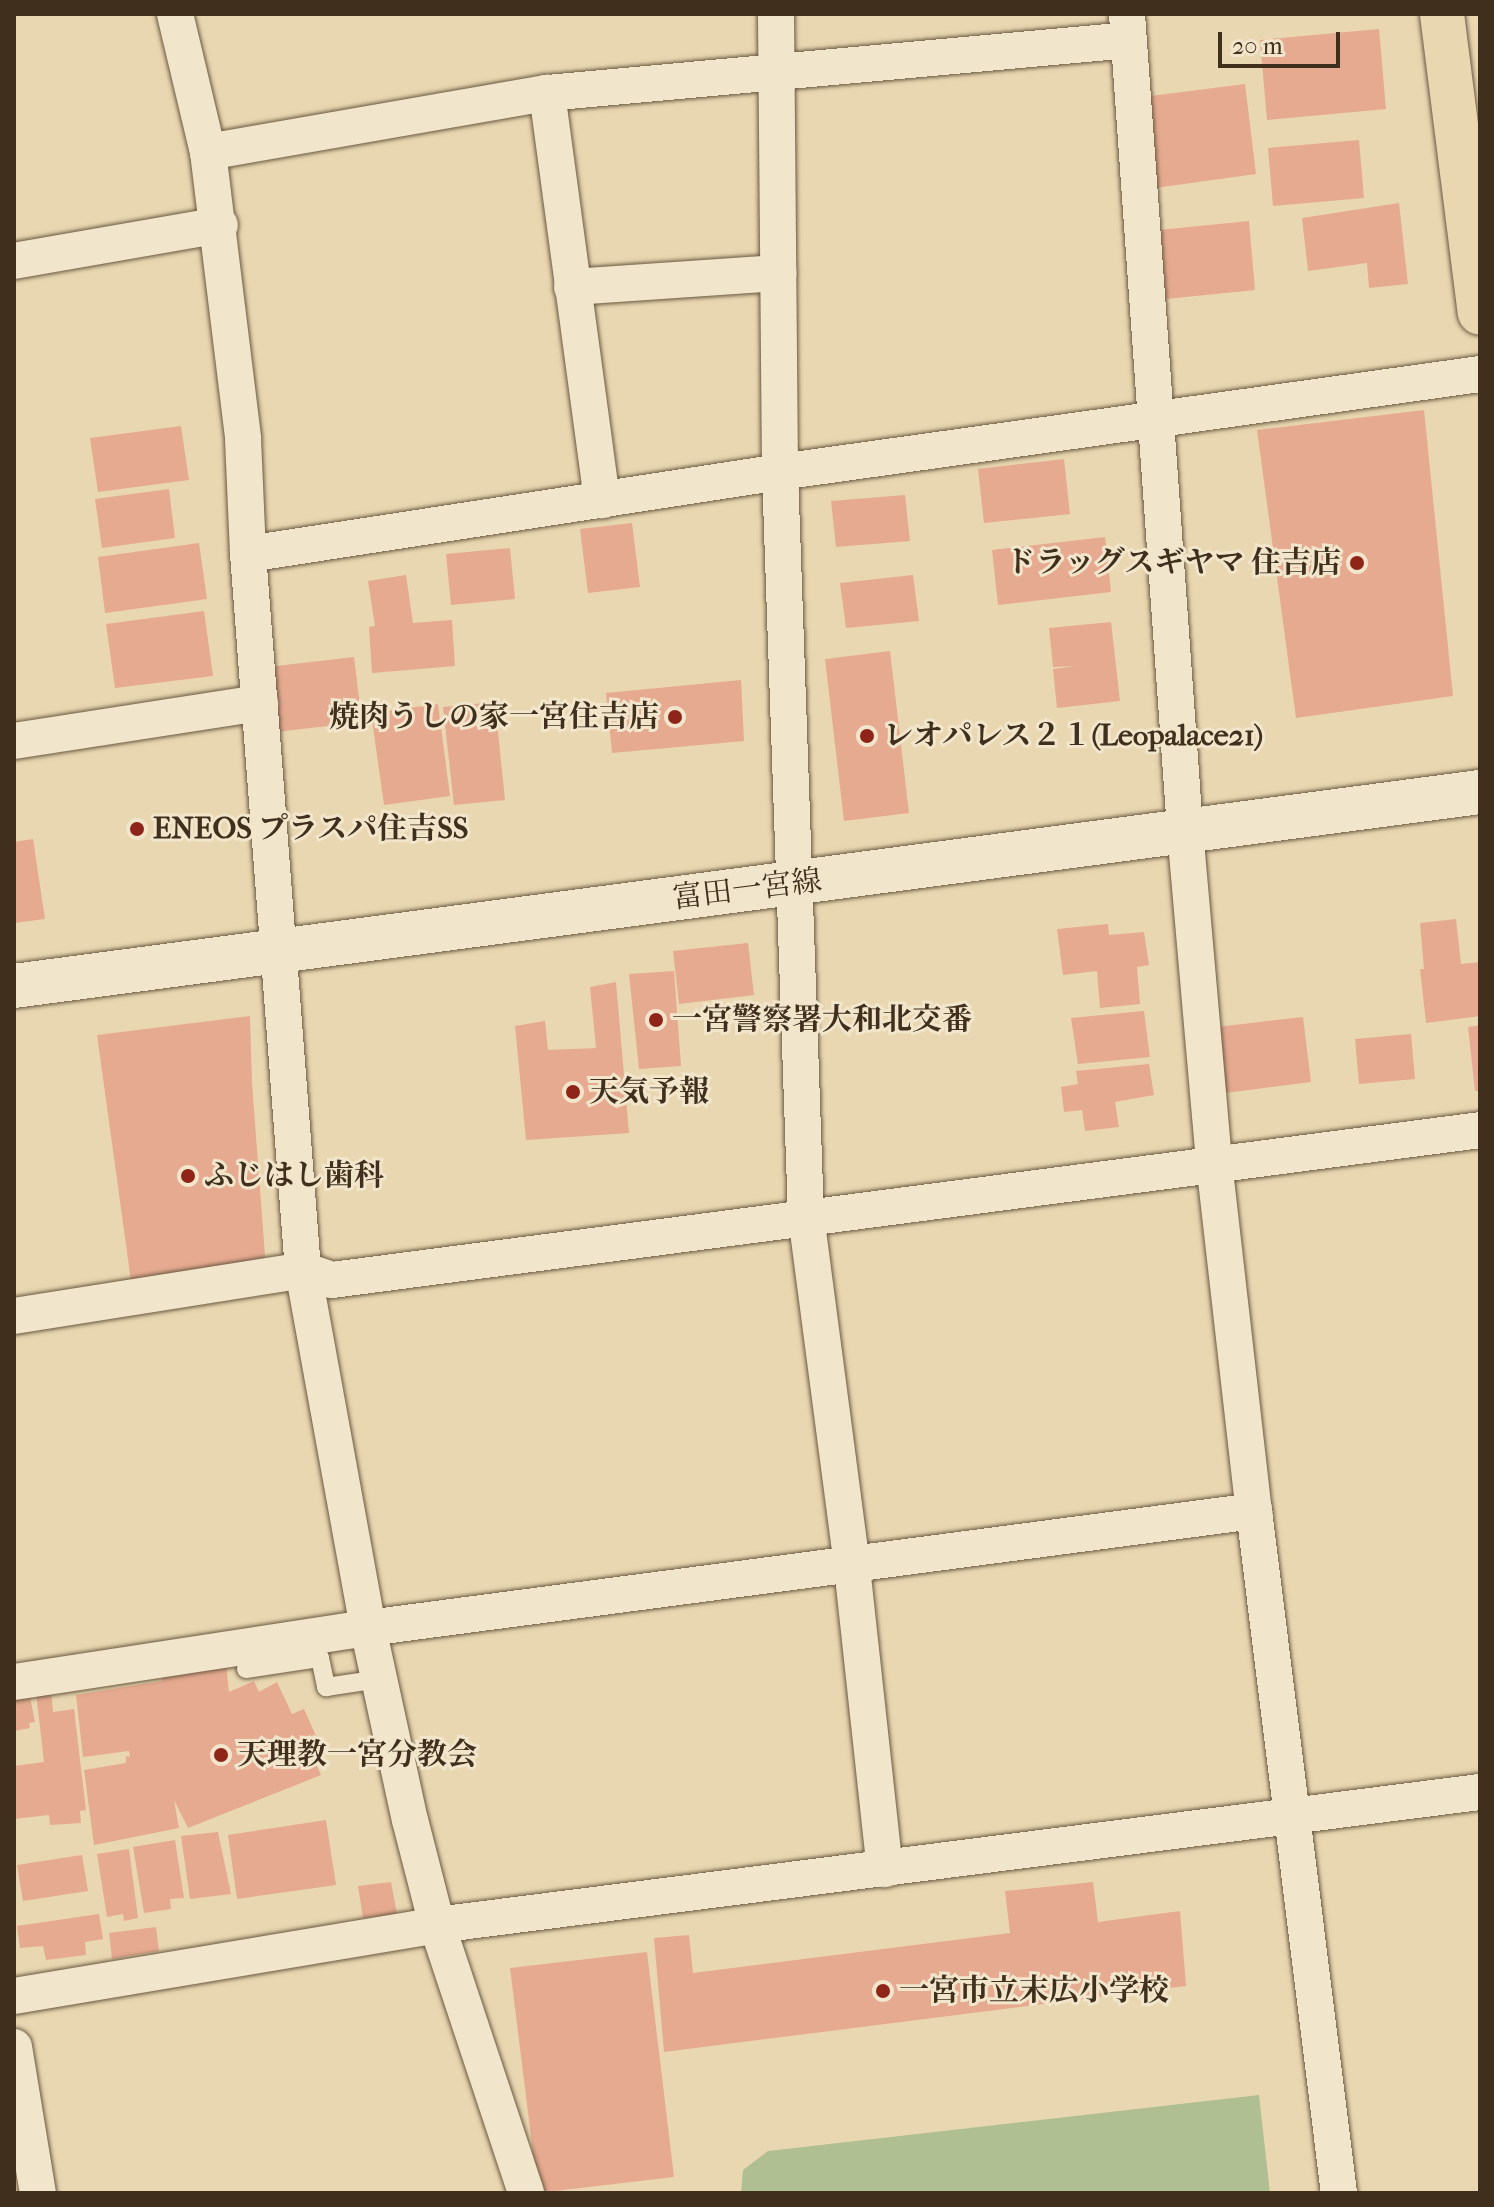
<!DOCTYPE html>
<html>
<head>
<meta charset="utf-8">
<style>
	body { margin:0 }
	#map { position:relative; width:1494px; height:2207px; overflow:hidden; background:#e9d7b1; font-family:"IM FELL French Canon","Noto Serif JP",serif }
	div>[style] { position:absolute }
	.green>* { inset:0; background:#b0bf91 }
	.building>* { inset:0; background:#e6aa90 }
	.roads { filter:drop-shadow(0 0 2px #6a5941) drop-shadow(0 0 2px #6a5941) }
	.service>* { height:18px; margin:-9px; padding:0 9px; transform-origin:9px; border-radius:9px; background:#f1e5cc }
	.minor>* { height:36px; margin:-18px; padding:0 18px; transform-origin:18px; border-radius:18px; background:#f1e5cc }
	.secondary>* { height:44px; margin:-22px; padding:0 22px; transform-origin:22px; border-radius:22px; background:#f1e5cc }
	.trunk>* { height:44px; margin:-22px; padding:0 22px; transform-origin:22px; border-radius:22px; background:#e9d7b1 }
	.dots>* { width:22px; height:22px; translate:-50% -50%; box-sizing:border-box; border:4px solid #f1e5cc; border-radius:50% }
	span { translate:-50% -50%; white-space:nowrap; text-align:center; line-height:1.15; -webkit-text-stroke:6px #f1e5cc; paint-order:stroke }
	.poi-label { font-size:30px; color:#3f2f1c; font-weight:700 }
	.right { translate:-100% -50%; text-align:right }
	.left { translate:0 -50%; text-align:left }
	.street-label { font-size:30px; color:#3f2f1c }
	.frame { position:absolute; inset:0; border:16px solid #3f2f1c; pointer-events:none }
	.scale { position:absolute; left:1218px; top:32px; width:122px; height:36px; box-sizing:border-box; border:4px solid #3f2f1c; border-top:0; padding-left:10px; font-size:24px; line-height:28px; white-space:nowrap; color:#3f2f1c; -webkit-text-stroke:6px #f1e5cc; paint-order:stroke }
</style>
</head>
<body>
<div id="map">
	<div class="green">
		<i style="clip-path:polygon(1259px 2095px,1270px 2193px,741px 2193px,743px 2170px,768px 2151px)"></i>
	</div>
	<div class="building">
		<i style="clip-path:polygon(1379px 29px,1386px 109px,1267px 120px,1260px 40px)"></i>
		<i style="clip-path:polygon(1245px 84px,1256px 174px,1155px 188px,1143px 97px)"></i>
		<i style="clip-path:polygon(1359px 140px,1364px 198px,1273px 206px,1268px 148px)"></i>
		<i style="clip-path:polygon(1399px 203px,1408px 284px,1369px 288px,1367px 263px,1308px 271px,1302px 218px)"></i>
		<i style="clip-path:polygon(1249px 221px,1255px 290px,1156px 300px,1149px 231px)"></i>
		<i style="clip-path:polygon(1424px 410px,1453px 696px,1296px 718px,1257px 430px)"></i>
		<i style="clip-path:polygon(181px 426px,189px 480px,98px 492px,90px 438px)"></i>
		<i style="clip-path:polygon(1064px 459px,1070px 514px,984px 523px,978px 469px)"></i>
		<i style="clip-path:polygon(169px 489px,175px 538px,102px 548px,95px 499px)"></i>
		<i style="clip-path:polygon(905px 495px,910px 541px,836px 547px,831px 501px)"></i>
		<i style="clip-path:polygon(632px 523px,640px 587px,588px 593px,580px 529px)"></i>
		<i style="clip-path:polygon(1105px 537px,1111px 592px,998px 605px,992px 550px)"></i>
		<i style="clip-path:polygon(199px 543px,207px 599px,105px 613px,98px 557px)"></i>
		<i style="clip-path:polygon(510px 548px,515px 599px,451px 605px,446px 554px)"></i>
		<i style="clip-path:polygon(406px 575px,413px 623px,452px 620px,455px 666px,372px 673px,369px 627px,375px 626px,368px 581px)"></i>
		<i style="clip-path:polygon(913px 575px,919px 621px,846px 628px,840px 583px)"></i>
		<i style="clip-path:polygon(204px 611px,213px 676px,115px 688px,106px 624px)"></i>
		<i style="clip-path:polygon(1111px 622px,1120px 701px,1057px 708px,1053px 669px,1076px 666px,1053px 667px,1049px 628px)"></i>
		<i style="clip-path:polygon(890px 651px,909px 813px,844px 821px,825px 659px)"></i>
		<i style="clip-path:polygon(354px 657px,362px 722px,276px 732px,268px 667px)"></i>
		<i style="clip-path:polygon(741px 680px,744px 741px,612px 753px,606px 693px)"></i>
		<i style="clip-path:polygon(495px 702px,505px 800px,454px 805px,443px 707px)"></i>
		<i style="clip-path:polygon(438px 704px,450px 796px,384px 805px,371px 713px)"></i>
		<i style="clip-path:polygon(33px 839px,45px 919px,14px 923px,14px 842px)"></i>
		<i style="clip-path:polygon(1456px 919px,1461px 964px,1480px 962px,1480px 1016px,1426px 1023px,1420px 969px,1424px 969px,1420px 923px)"></i>
		<i style="clip-path:polygon(1108px 924px,1109px 935px,1144px 932px,1149px 965px,1137px 967px,1140px 1004px,1100px 1008px,1097px 971px,1063px 975px,1057px 929px)"></i>
		<i style="clip-path:polygon(748px 943px,754px 995px,679px 1004px,673px 951px)"></i>
		<i style="clip-path:polygon(674px 971px,681px 1066px,639px 1069px,629px 974px)"></i>
		<i style="clip-path:polygon(616px 982px,629px 1133px,526px 1140px,515px 1026px,545px 1021px,548px 1050px,596px 1048px,590px 987px)"></i>
		<i style="clip-path:polygon(1144px 1011px,1150px 1057px,1078px 1064px,1071px 1018px)"></i>
		<i style="clip-path:polygon(250px 1016px,252px 1083px,266px 1269px,132px 1288px,97px 1035px)"></i>
		<i style="clip-path:polygon(1303px 1017px,1311px 1082px,1225px 1093px,1217px 1027px)"></i>
		<i style="clip-path:polygon(1480px 1025px,1480px 1091px,1475px 1091px,1468px 1027px)"></i>
		<i style="clip-path:polygon(1411px 1034px,1415px 1079px,1359px 1084px,1355px 1039px)"></i>
		<i style="clip-path:polygon(1149px 1064px,1154px 1095px,1115px 1102px,1119px 1127px,1085px 1131px,1082px 1110px,1064px 1112px,1061px 1087px,1078px 1084px,1076px 1071px)"></i>
		<i style="clip-path:polygon(226px 1663px,229px 1692px,254px 1681px,259px 1692px,277px 1682px,292px 1714px,304px 1709px,321px 1747px,311px 1753px,321px 1775px,188px 1828px,174px 1800px,179px 1828px,94px 1845px,84px 1770px,126px 1763px,126px 1756px,130px 1757px,129px 1751px,83px 1757px,76px 1695px,162px 1681px,161px 1672px)"></i>
		<i style="clip-path:polygon(51px 1691px,53px 1712px,74px 1709px,86px 1810px,80px 1811px,81px 1823px,50px 1825px,49px 1815px,14px 1819px,14px 1766px,44px 1762px,36px 1693px)"></i>
		<i style="clip-path:polygon(29px 1692px,35px 1722px,29px 1723px,30px 1728px,14px 1731px,14px 1695px)"></i>
		<i style="clip-path:polygon(326px 1820px,336px 1885px,237px 1899px,228px 1835px)"></i>
		<i style="clip-path:polygon(218px 1832px,231px 1894px,190px 1899px,181px 1836px)"></i>
		<i style="clip-path:polygon(175px 1840px,184px 1898px,170px 1899px,171px 1909px,144px 1913px,133px 1847px)"></i>
		<i style="clip-path:polygon(129px 1849px,138px 1918px,124px 1921px,123px 1914px,107px 1917px,97px 1854px)"></i>
		<i style="clip-path:polygon(82px 1855px,88px 1891px,23px 1901px,17px 1865px)"></i>
		<i style="clip-path:polygon(391px 1882px,397px 1914px,363px 1918px,358px 1886px)"></i>
		<i style="clip-path:polygon(1093px 1882px,1098px 1922px,1180px 1911px,1186px 1986px,664px 2052px,654px 1938px,689px 1935px,693px 1973px,1010px 1933px,1005px 1891px)"></i>
		<i style="clip-path:polygon(99px 1914px,103px 1939px,85px 1942px,86px 1955px,46px 1960px,43px 1946px,20px 1948px,17px 1926px)"></i>
		<i style="clip-path:polygon(156px 1927px,159px 1951px,112px 1959px,109px 1933px)"></i>
		<i style="clip-path:polygon(647px 1952px,674px 2177px,538px 2193px,510px 1968px)"></i>
	</div>
	<div class="roads">
		<div class="service">
			<i style="left:246px;top:1669px;width:75px;rotate:-8.5deg"></i>
			<i style="left:320px;top:1658px;width:30px;rotate:78deg"></i>
			<i style="left:326px;top:1687px;width:55px;rotate:-8.4deg"></i>
		</div>
		<div class="minor">
			<i style="left:175px;top:14px;width:142px;rotate:76.6deg"></i>
			<i style="left:208px;top:152px;width:289px;rotate:83deg"></i>
			<i style="left:243px;top:439px;width:115px;rotate:87.5deg"></i>
			<i style="left:248px;top:554px;width:718px;rotate:85.61deg"></i>
			<i style="left:303px;top:1270px;width:364px;rotate:79.7deg"></i>
			<i style="left:368px;top:1628px;width:197px;rotate:77.7deg"></i>
			<i style="left:410px;top:1820px;width:108px;rotate:75.6deg"></i>
			<i style="left:437px;top:1925px;width:282px;rotate:71.6deg"></i>
			<i style="left:776px;top:14px;width:458px;rotate:89.5deg"></i>
			<i style="left:780px;top:472px;width:744px;rotate:88deg"></i>
			<i style="left:806px;top:1216px;width:354px;rotate:82.5deg"></i>
			<i style="left:852px;top:1567px;width:304px;rotate:83.8deg"></i>
			<i style="left:1127px;top:14px;width:818px;rotate:85.93deg"></i>
			<i style="left:1185px;top:830px;width:333px;rotate:85deg"></i>
			<i style="left:1214px;top:1162px;width:351px;rotate:83.5deg"></i>
			<i style="left:1254px;top:1511px;width:687px;rotate:82.9deg"></i>
			<i style="left:547px;top:93px;width:411px;rotate:82.3deg"></i>
			<i style="left:208px;top:152px;width:344px;rotate:-9.9deg"></i>
			<i style="left:547px;top:93px;width:584px;rotate:-5.2deg"></i>
			<i style="left:14px;top:261px;width:209px;rotate:-9.9deg"></i>
			<i style="left:572px;top:287px;width:207px;rotate:-3.9deg"></i>
			<i style="left:248px;top:554px;width:538px;rotate:-8.76deg"></i>
			<i style="left:780px;top:472px;width:707px;rotate:-7.97deg"></i>
			<i style="left:14px;top:741px;width:249px;rotate:-8.8deg"></i>
			<i style="left:14px;top:1316px;width:293px;rotate:-9deg"></i>
			<i style="left:303px;top:1270px;width:31px;rotate:19deg"></i>
			<i style="left:332px;top:1280px;width:1158px;rotate:-7.44deg"></i>
			<i style="left:14px;top:1682px;width:358px;rotate:-8.7deg"></i>
			<i style="left:368px;top:1628px;width:894px;rotate:-7.52deg"></i>
			<i style="left:14px;top:1996px;width:429px;rotate:-9.5deg"></i>
			<i style="left:437px;top:1925px;width:1051px;rotate:-7.27deg"></i>
			<i style="left:14px;top:2047px;width:148px;rotate:80.7deg"></i>
		</div>
		<div class="secondary">
			<i style="left:14px;top:986px;width:1479px;rotate:-7.54deg"></i>
		</div>
		<div class="trunk">
			<i style="left:1442px;top:14px;width:301px;rotate:82.8deg"></i>
		</div>
	</div>
	<div class="dots">
		<i style="left:1357px;top:563px;background:#8f2418"></i>
		<i style="left:675px;top:717px;background:#8f2418"></i>
		<i style="left:867px;top:736px;background:#8f2418"></i>
		<i style="left:137px;top:829px;background:#8f2418"></i>
		<i style="left:656px;top:1020px;background:#8f2418"></i>
		<i style="left:573px;top:1092px;background:#8f2418"></i>
		<i style="left:188px;top:1176px;background:#8f2418"></i>
		<i style="left:221px;top:1755px;background:#8f2418"></i>
		<i style="left:883px;top:1991px;background:#8f2418"></i>
	</div>
	<div class="poi-label">
		<span class="right" style="left:1341px;top:563px">ドラッグスギヤマ 住吉店</span>
		<span class="right" style="left:659px;top:717px">焼肉うしの家一宮住吉店</span>
		<span class="left" style="left:883px;top:736px">レオパレス２１(Leopalace21)</span>
		<span class="left" style="left:153px;top:829px">ENEOS プラスパ住吉SS</span>
		<span class="left" style="left:672px;top:1020px">一宮警察署大和北交番</span>
		<span class="left" style="left:589px;top:1092px">天気予報</span>
		<span class="left" style="left:204px;top:1176px">ふじはし歯科</span>
		<span class="left" style="left:237px;top:1755px">天理教一宮分教会</span>
		<span class="left" style="left:899px;top:1991px">一宮市立末広小学校</span>
	</div>
	<div class="street-label">
		<span style="left:747px;top:890px;rotate:-7deg">富田一宮線</span>
	</div>
	<div class="frame"></div>
	<div class="scale">20 m</div>
</div>
</body>
</html>
